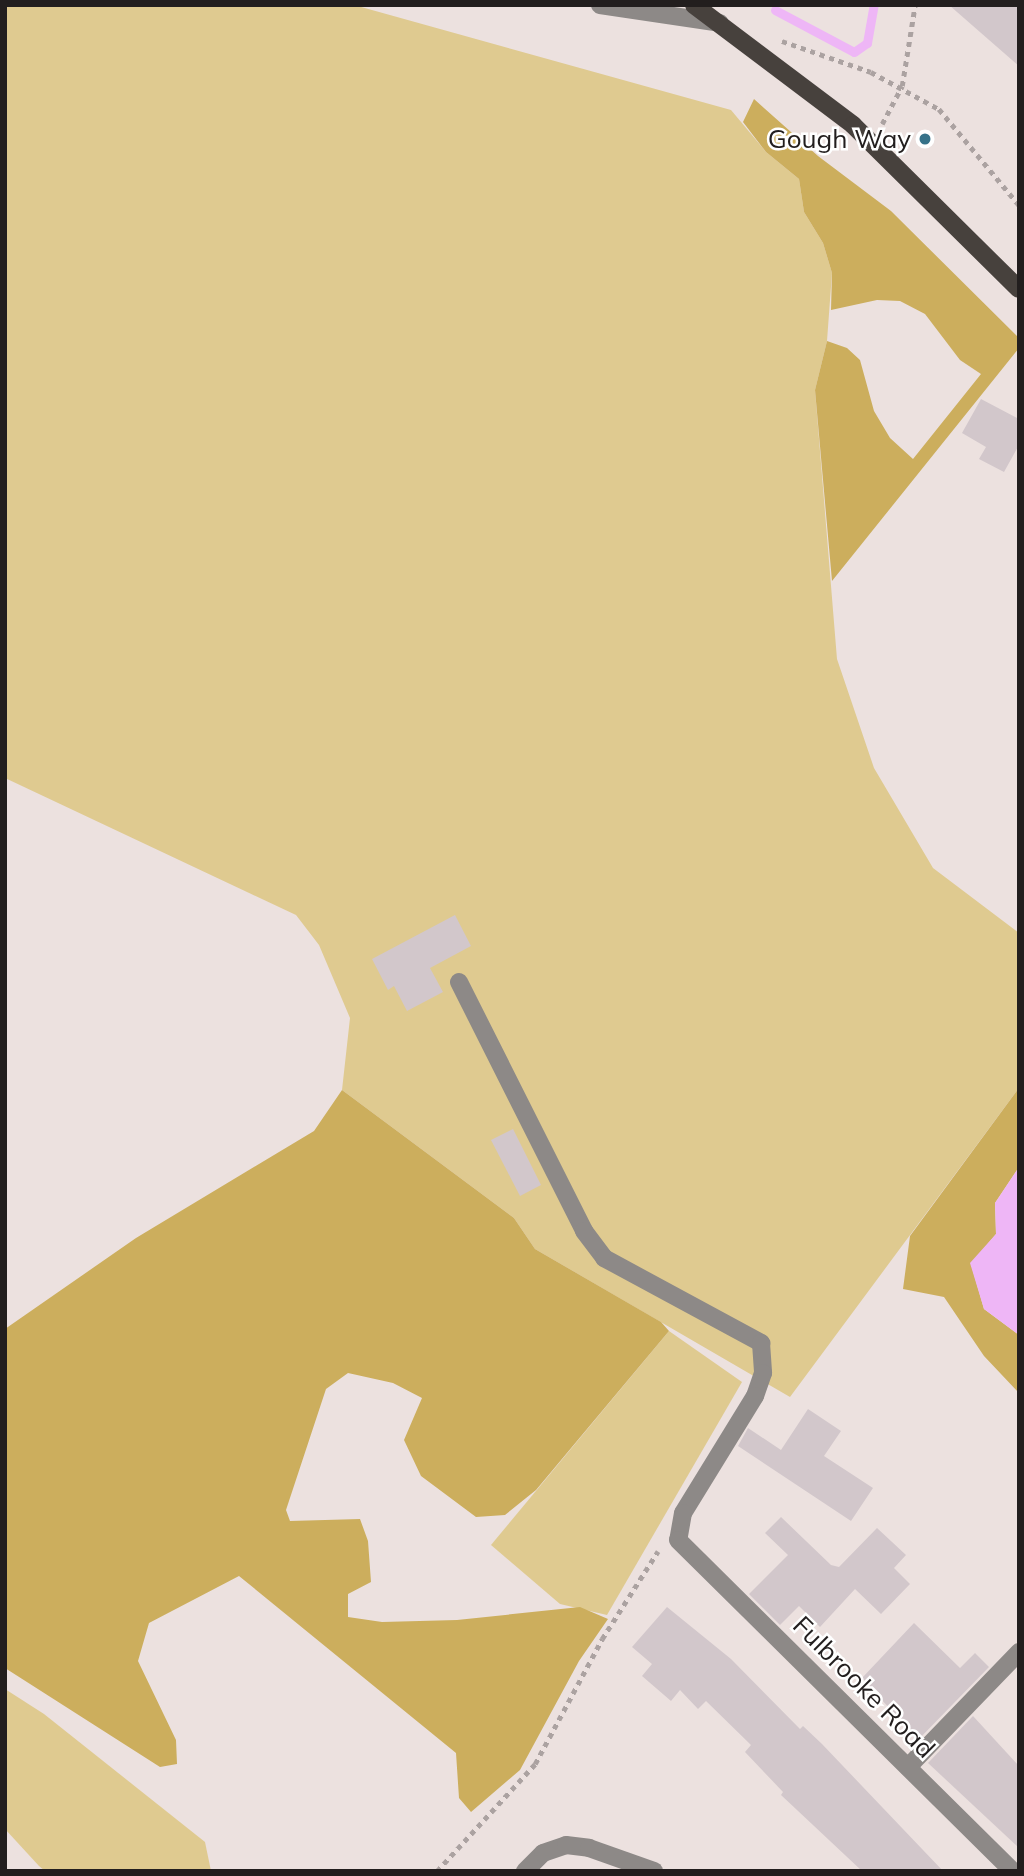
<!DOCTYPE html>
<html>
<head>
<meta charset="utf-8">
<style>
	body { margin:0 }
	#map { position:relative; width:1024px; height:1876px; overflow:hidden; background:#ece1df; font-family:Mulish,sans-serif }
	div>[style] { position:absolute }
	.green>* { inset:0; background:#dfca90 }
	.forest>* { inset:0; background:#ccae5d }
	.water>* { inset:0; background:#eeb6f6 }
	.stream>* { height:9px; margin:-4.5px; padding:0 4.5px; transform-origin:4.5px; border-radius:4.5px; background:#eeb6f6 }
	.building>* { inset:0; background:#d2c7cb }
	.path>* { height:4.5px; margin-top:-2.25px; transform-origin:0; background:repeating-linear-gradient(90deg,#aba2a1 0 5px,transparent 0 10px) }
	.lane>* { height:18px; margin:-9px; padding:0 9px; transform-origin:9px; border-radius:9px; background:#8d8987 }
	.street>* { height:18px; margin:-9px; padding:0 9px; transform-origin:9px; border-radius:9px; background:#8d8987 }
	.primary>* { height:18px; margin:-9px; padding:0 9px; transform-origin:9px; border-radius:9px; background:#47413d }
	.dots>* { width:19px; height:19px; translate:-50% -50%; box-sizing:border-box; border:4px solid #fff; border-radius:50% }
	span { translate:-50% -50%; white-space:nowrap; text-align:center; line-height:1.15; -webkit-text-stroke:5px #fff; paint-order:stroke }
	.poi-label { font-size:26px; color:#221e1e }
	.right { translate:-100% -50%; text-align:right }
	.street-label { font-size:26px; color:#221e1e }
	.frame { position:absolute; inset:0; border:7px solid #221e1e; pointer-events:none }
</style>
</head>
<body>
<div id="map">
	<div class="green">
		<i style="clip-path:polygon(5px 5px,354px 5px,731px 110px,766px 152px,799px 179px,804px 212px,823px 243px,832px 273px,827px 341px,815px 390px,837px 659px,874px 768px,933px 868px,1019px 933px,1019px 1088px,790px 1397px,535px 1249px,514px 1218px,342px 1090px,350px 1018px,319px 945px,296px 915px,5px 778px)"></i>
		<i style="clip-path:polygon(669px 1331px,742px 1382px,607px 1615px,560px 1604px,491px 1545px)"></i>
		<i style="clip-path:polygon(5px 1689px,44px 1714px,205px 1842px,211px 1871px,45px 1871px,39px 1866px,5px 1829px)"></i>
	</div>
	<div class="forest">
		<i style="clip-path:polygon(754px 99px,818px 156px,891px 211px,1019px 338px,1019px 348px,832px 581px,815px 390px,827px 341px,847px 348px,860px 360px,874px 411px,890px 438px,913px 459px,981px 374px,960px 360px,925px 314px,900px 301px,877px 300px,831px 310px,832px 273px,823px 243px,804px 212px,799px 179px,766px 152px,743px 122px)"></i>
		<i style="clip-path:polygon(1019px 1088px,1019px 1167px,995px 1203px,996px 1234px,971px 1264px,984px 1309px,1019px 1335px,1019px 1393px,984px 1356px,944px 1297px,903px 1289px,910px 1236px)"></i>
		<i style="clip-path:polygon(342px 1090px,514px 1218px,535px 1249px,661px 1322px,669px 1331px,536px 1490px,505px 1515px,476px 1517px,421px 1476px,404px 1440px,422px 1398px,393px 1383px,348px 1373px,326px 1389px,286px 1510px,290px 1521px,360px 1519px,368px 1541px,371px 1582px,348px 1594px,348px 1617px,382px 1622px,457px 1620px,580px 1607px,608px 1619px,579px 1661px,520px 1770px,471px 1812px,459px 1798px,456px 1753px,239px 1576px,149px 1623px,138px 1661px,176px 1740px,177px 1764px,160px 1767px,5px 1668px,5px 1329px,136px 1238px,314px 1131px)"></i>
	</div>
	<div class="water">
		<i style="clip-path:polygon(1019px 1167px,1019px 1335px,984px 1309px,970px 1263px,996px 1234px,995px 1203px)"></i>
	</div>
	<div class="stream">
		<i style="left:775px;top:10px;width:89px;rotate:28deg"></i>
		<i style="left:854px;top:52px;width:16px;rotate:-35deg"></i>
		<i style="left:867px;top:43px;width:39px;rotate:-80deg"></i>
	</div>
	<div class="building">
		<i style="clip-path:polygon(949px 5px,1019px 5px,1019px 66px)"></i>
		<i style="clip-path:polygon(981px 399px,1019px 419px,1019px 445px,1004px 472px,979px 459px,986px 447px,962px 433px)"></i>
		<i style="clip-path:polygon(455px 915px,471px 946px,430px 968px,443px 992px,407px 1011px,394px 986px,388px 990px,372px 959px)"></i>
		<i style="clip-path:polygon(513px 1129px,541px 1185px,520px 1196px,491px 1140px)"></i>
		<i style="clip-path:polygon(808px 1409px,841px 1431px,824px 1456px,873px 1488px,851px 1521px,738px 1446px,748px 1428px,781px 1450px)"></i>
		<i style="clip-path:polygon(781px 1517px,831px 1565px,839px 1567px,877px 1528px,906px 1555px,894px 1568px,910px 1584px,881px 1614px,855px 1589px,820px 1627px,799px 1606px,780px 1625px,749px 1594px,788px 1555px,765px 1533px)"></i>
		<i style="clip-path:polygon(667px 1607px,731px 1659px,800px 1729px,803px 1726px,822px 1744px,943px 1871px,862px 1871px,781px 1795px,783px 1792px,745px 1752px,751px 1745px,706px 1701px,698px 1709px,680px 1690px,671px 1701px,642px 1676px,652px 1664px,632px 1647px)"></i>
		<i style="clip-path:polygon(914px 1623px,960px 1668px,975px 1653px,989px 1667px,918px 1740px,862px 1678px)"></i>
		<i style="clip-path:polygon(973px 1716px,1019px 1766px,1019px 1848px,928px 1763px)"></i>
	</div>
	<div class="path">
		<i style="left:782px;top:41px;width:94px;rotate:19.2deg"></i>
		<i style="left:871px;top:72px;width:77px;rotate:28.6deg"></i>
		<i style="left:939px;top:109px;width:125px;rotate:50.2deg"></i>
		<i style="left:882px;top:124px;width:43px;rotate:-62.2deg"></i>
		<i style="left:902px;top:86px;width:82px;rotate:-80.9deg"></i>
		<i style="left:437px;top:1871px;width:145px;rotate:-47.5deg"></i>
		<i style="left:535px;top:1764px;width:142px;rotate:-61.8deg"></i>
		<i style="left:602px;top:1639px;width:104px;rotate:-57.5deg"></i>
	</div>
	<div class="lane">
		<i style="left:600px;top:5px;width:121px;rotate:8.5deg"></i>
		<i style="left:459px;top:982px;width:279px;rotate:63.3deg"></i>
		<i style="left:584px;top:1231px;width:34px;rotate:53deg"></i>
		<i style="left:604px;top:1258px;width:179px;rotate:28.4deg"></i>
		<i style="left:761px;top:1343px;width:30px;rotate:86deg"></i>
		<i style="left:763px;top:1373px;width:24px;rotate:109deg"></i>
		<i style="left:755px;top:1396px;width:137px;rotate:121.6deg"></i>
		<i style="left:683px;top:1513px;width:27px;rotate:100deg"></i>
		<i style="left:908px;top:1767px;width:160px;rotate:-46deg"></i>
		<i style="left:525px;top:1871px;width:25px;rotate:-45deg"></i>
		<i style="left:543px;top:1853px;width:24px;rotate:-19deg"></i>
		<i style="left:566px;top:1845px;width:23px;rotate:7deg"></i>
		<i style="left:589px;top:1848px;width:69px;rotate:19.5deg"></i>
	</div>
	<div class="street">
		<i style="left:678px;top:1540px;width:471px;rotate:44.7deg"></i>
	</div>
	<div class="primary">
		<i style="left:694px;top:5px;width:199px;rotate:37deg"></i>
		<i style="left:853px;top:125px;width:233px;rotate:44.7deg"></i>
	</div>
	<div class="dots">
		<i style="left:925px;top:139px;background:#367289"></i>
	</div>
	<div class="poi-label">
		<span class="right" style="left:911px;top:139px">Gough Way</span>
	</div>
	<div class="street-label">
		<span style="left:864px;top:1687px;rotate:45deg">Fulbrooke Road</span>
	</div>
	<div class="frame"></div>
</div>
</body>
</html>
